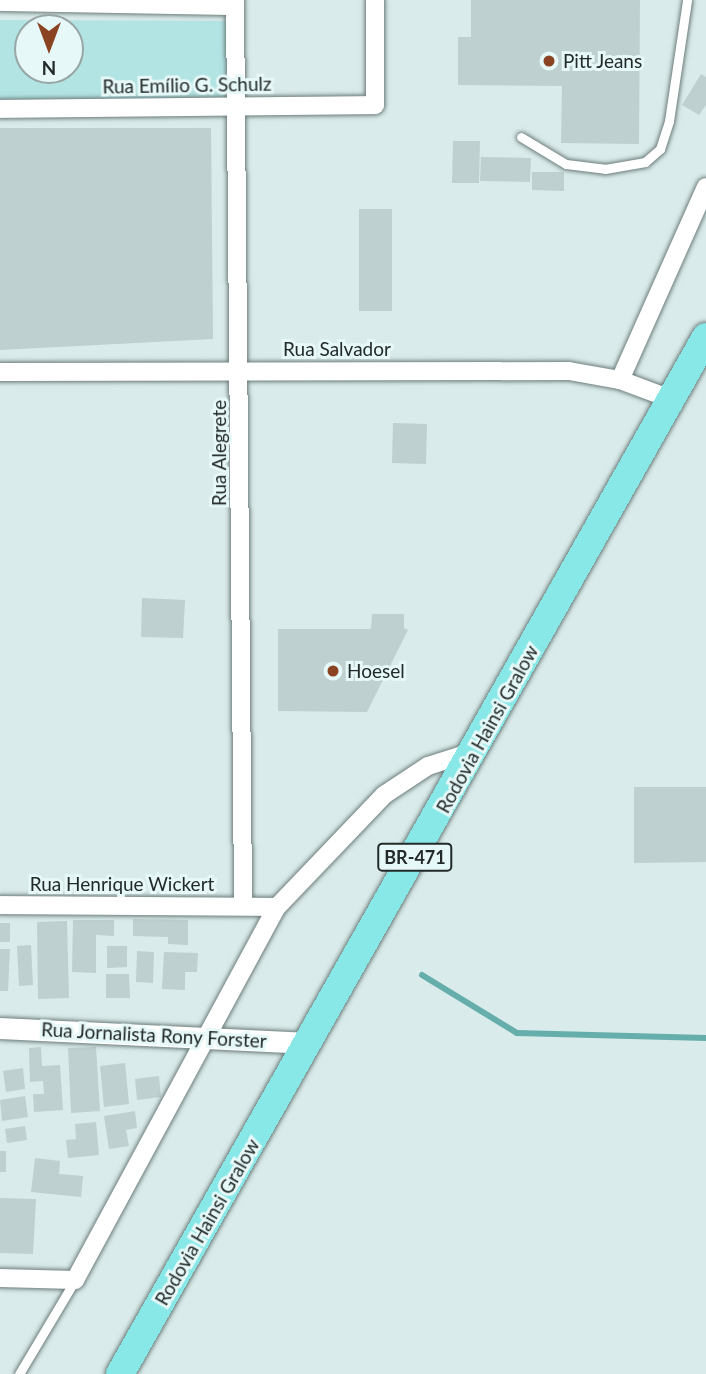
<!DOCTYPE html>
<html>
<head>
<meta charset="utf-8">
<style>
	body { margin:0 }
	#map { position:relative; width:706px; height:1374px; overflow:hidden; background:#d9ebea; font-family:Lato,sans-serif }
	div>[style] { position:absolute }
	.green>* { inset:0; background:#b2e4e3 }
	.stream>* { height:6px; margin:-3px; padding:0 3px; transform-origin:3px; border-radius:3px; background:#66aeac }
	.building>* { inset:0; background:#bed0cf }
	.roads { filter:drop-shadow(0 0 2px #6d7d7c) drop-shadow(0 0 2px #6d7d7c) }
	.service>* { height:9px; margin:-4.5px; padding:0 4.5px; transform-origin:4.5px; border-radius:4.5px; background:#fff }
	.minor>* { height:18px; margin:-9px; padding:0 9px; transform-origin:9px; border-radius:9px; background:#fff }
	.tertiary>* { height:21px; margin:-10.5px; padding:0 10.5px; transform-origin:10.5px; border-radius:10.5px; background:#fff }
	.primary>* { height:28px; margin:-14px; padding:0 14px; transform-origin:14px; border-radius:14px; background:#88e8e8 }
	.dots>* { width:19px; height:19px; translate:-50% -50%; box-sizing:border-box; border:4px solid #e6f8f7; border-radius:50% }
	span { translate:-50% -50%; white-space:nowrap; text-align:center; line-height:1.15; -webkit-text-stroke:6px #e6f8f7; paint-order:stroke }
	.shield-label span { padding:2px 5px; background:#e6f8f7; border:2px solid; border-radius:5px; -webkit-text-stroke-width:0 }
	.shield-label { font-size:18px; color:#232a2a; font-weight:700 }
	.poi-label { font-size:19px; color:#232a2a }
	.left { translate:0 -50%; text-align:left }
	.street-label { font-size:19px; color:#232a2a }
	.north { position:absolute; left:14px; top:14px; width:70px; height:70px; box-sizing:border-box; background:#e6f8f7; border:2px solid #98a6a5; border-radius:50%; rotate:180deg; font-size:19px; font-weight:700; line-height:28px; text-align:center; color:#232a2a }
	.north::after { content:''; display:block; margin:auto; width:24px; height:32px; background:#8b4422; clip-path:polygon(50% 0,100% 100%,50% 72%,0 100%) }
</style>
</head>
<body>
<div id="map">
	<div class="green">
		<i style="clip-path:polygon(evenodd,0 20px,228px 21px,226px 97px,0 102px,0 20px,28px 28px,70px 28px,70px 70px,28px 70px,28px 28px)"></i>
	</div>
	<div class="stream">
		<i style="left:422px;top:975px;width:111px;rotate:31.4deg"></i>
		<i style="left:517px;top:1033px;width:189px;rotate:1.5deg"></i>
	</div>
	<div class="building">
		<i style="clip-path:polygon(471px 0,640px 0,639px 144px,561px 143px,562px 86px,458px 85px,458px 37px,471px 37px)"></i>
		<i style="clip-path:polygon(701px 74px,706px 77px,706px 105px,699px 115px,682px 105px)"></i>
		<i style="clip-path:polygon(0 128px,211px 128px,213px 339px,0 350px)"></i>
		<i style="clip-path:polygon(453px 141px,480px 141px,479px 183px,452px 183px)"></i>
		<i style="clip-path:polygon(481px 157px,531px 158px,530px 182px,480px 181px)"></i>
		<i style="clip-path:polygon(532px 172px,564px 172px,564px 191px,532px 190px)"></i>
		<i style="clip-path:polygon(359px 209px,392px 209px,392px 311px,359px 311px)"></i>
		<i style="clip-path:polygon(393px 423px,427px 424px,426px 464px,392px 463px)"></i>
		<i style="clip-path:polygon(142px 598px,185px 600px,183px 638px,141px 637px)"></i>
		<i style="clip-path:polygon(372px 614px,404px 614px,404px 628px,408px 630px,367px 712px,278px 711px,278px 629px,371px 629px)"></i>
		<i style="clip-path:polygon(634px 787px,706px 787px,706px 862px,634px 863px)"></i>
		<i style="clip-path:polygon(133px 919px,188px 920px,188px 945px,168px 944px,168px 937px,133px 936px)"></i>
		<i style="clip-path:polygon(73px 920px,114px 920px,114px 936px,96px 935px,96px 973px,72px 972px)"></i>
		<i style="clip-path:polygon(67px 921px,69px 998px,38px 999px,37px 922px)"></i>
		<i style="clip-path:polygon(0 923px,10px 923px,10px 942px,0 942px)"></i>
		<i style="clip-path:polygon(31px 945px,33px 985px,19px 986px,17px 946px)"></i>
		<i style="clip-path:polygon(107px 946px,127px 946px,127px 967px,107px 968px)"></i>
		<i style="clip-path:polygon(0 949px,10px 949px,8px 991px,0 991px)"></i>
		<i style="clip-path:polygon(137px 951px,154px 952px,153px 983px,136px 982px)"></i>
		<i style="clip-path:polygon(164px 952px,198px 953px,197px 972px,185px 972px,185px 990px,162px 989px)"></i>
		<i style="clip-path:polygon(106px 974px,129px 974px,130px 998px,106px 998px)"></i>
		<i style="clip-path:polygon(41px 1047px,42px 1066px,60px 1065px,63px 1110px,34px 1112px,33px 1094px,44px 1094px,43px 1081px,30px 1082px,29px 1048px)"></i>
		<i style="clip-path:polygon(96px 1047px,100px 1111px,71px 1113px,68px 1048px)"></i>
		<i style="clip-path:polygon(125px 1063px,129px 1104px,104px 1107px,100px 1066px)"></i>
		<i style="clip-path:polygon(23px 1068px,25px 1089px,6px 1092px,3px 1071px)"></i>
		<i style="clip-path:polygon(159px 1076px,161px 1097px,137px 1100px,135px 1079px)"></i>
		<i style="clip-path:polygon(25px 1096px,28px 1117px,2px 1121px,0 1100px)"></i>
		<i style="clip-path:polygon(135px 1111px,137px 1128px,126px 1130px,129px 1146px,109px 1149px,104px 1116px)"></i>
		<i style="clip-path:polygon(96px 1122px,99px 1155px,68px 1158px,66px 1140px,76px 1139px,75px 1124px)"></i>
		<i style="clip-path:polygon(25px 1126px,27px 1140px,7px 1143px,5px 1129px)"></i>
		<i style="clip-path:polygon(0 1151px,6px 1151px,6px 1172px,0 1172px)"></i>
		<i style="clip-path:polygon(35px 1158px,60px 1161px,59px 1174px,83px 1176px,81px 1197px,31px 1192px)"></i>
		<i style="clip-path:polygon(0 1198px,36px 1199px,33px 1254px,0 1253px)"></i>
	</div>
	<div class="roads">
		<div class="service">
			<i style="left:521px;top:137px;width:52px;rotate:31deg"></i>
			<i style="left:566px;top:164px;width:39px;rotate:7deg"></i>
			<i style="left:605px;top:169px;width:41px;rotate:-9.9deg"></i>
			<i style="left:645px;top:162px;width:20px;rotate:-41deg"></i>
			<i style="left:660px;top:149px;width:29px;rotate:-72deg"></i>
			<i style="left:669px;top:121px;width:122px;rotate:-81.5deg"></i>
			<i style="left:19px;top:1374px;width:109px;rotate:-59.2deg"></i>
		</div>
		<div class="minor">
			<i style="left:235px;top:0;width:905px;rotate:89.49deg"></i>
			<i style="left:0;top:2px;width:235px;rotate:1deg"></i>
			<i style="left:0;top:109px;width:375px;rotate:-0.6deg"></i>
			<i style="left:375px;top:105px;width:105px;rotate:-90deg"></i>
			<i style="left:0;top:372px;width:569px;rotate:-0.1deg"></i>
			<i style="left:569px;top:371px;width:52px;rotate:10deg"></i>
			<i style="left:620px;top:380px;width:54px;rotate:20.4deg"></i>
			<i style="left:620px;top:380px;width:211px;rotate:-66deg"></i>
			<i style="left:0;top:905px;width:277px;rotate:0.4deg"></i>
			<i style="left:0;top:1278px;width:75px;rotate:1.5deg"></i>
			<i style="left:75px;top:1280px;width:424px;rotate:-61.6deg"></i>
			<i style="left:277px;top:907px;width:155px;rotate:-46.3deg"></i>
			<i style="left:384px;top:795px;width:53px;rotate:-33.4deg"></i>
			<i style="left:428px;top:766px;width:49px;rotate:-17.7deg"></i>
		</div>
		<div class="tertiary">
			<i style="left:0;top:1028px;width:309px;rotate:2.8deg"></i>
		</div>
		<div class="primary">
			<i style="left:120px;top:1374px;width:1191px;rotate:-60.53deg"></i>
		</div>
	</div>
	<div class="dots">
		<i style="left:549px;top:61px;background:#8b4422"></i>
		<i style="left:333px;top:671px;background:#8b4422"></i>
	</div>
	<div class="shield-label">
		<span style="left:415px;top:857px">BR-471</span>
	</div>
	<div class="poi-label">
		<span class="left" style="left:563px;top:61px">Pitt Jeans</span>
		<span class="left" style="left:347px;top:671px">Hoesel</span>
	</div>
	<div class="street-label">
		<span style="left:187px;top:85px;rotate:-1deg">Rua Emílio G. Schulz</span>
		<span style="left:337px;top:349px">Rua Salvador</span>
		<span style="left:219px;top:453px;rotate:-90deg">Rua Alegrete</span>
		<span style="left:487px;top:729px;rotate:-61deg">Rodovia Hainsi Gralow</span>
		<span style="left:122px;top:884px">Rua Henrique Wickert</span>
		<span style="left:154px;top:1035px;rotate:3deg">Rua Jornalista Rony Forster</span>
		<span style="left:207px;top:1222px;rotate:-60deg">Rodovia Hainsi Gralow</span>
	</div>
	<div class="north">N</div>
</div>
</body>
</html>
